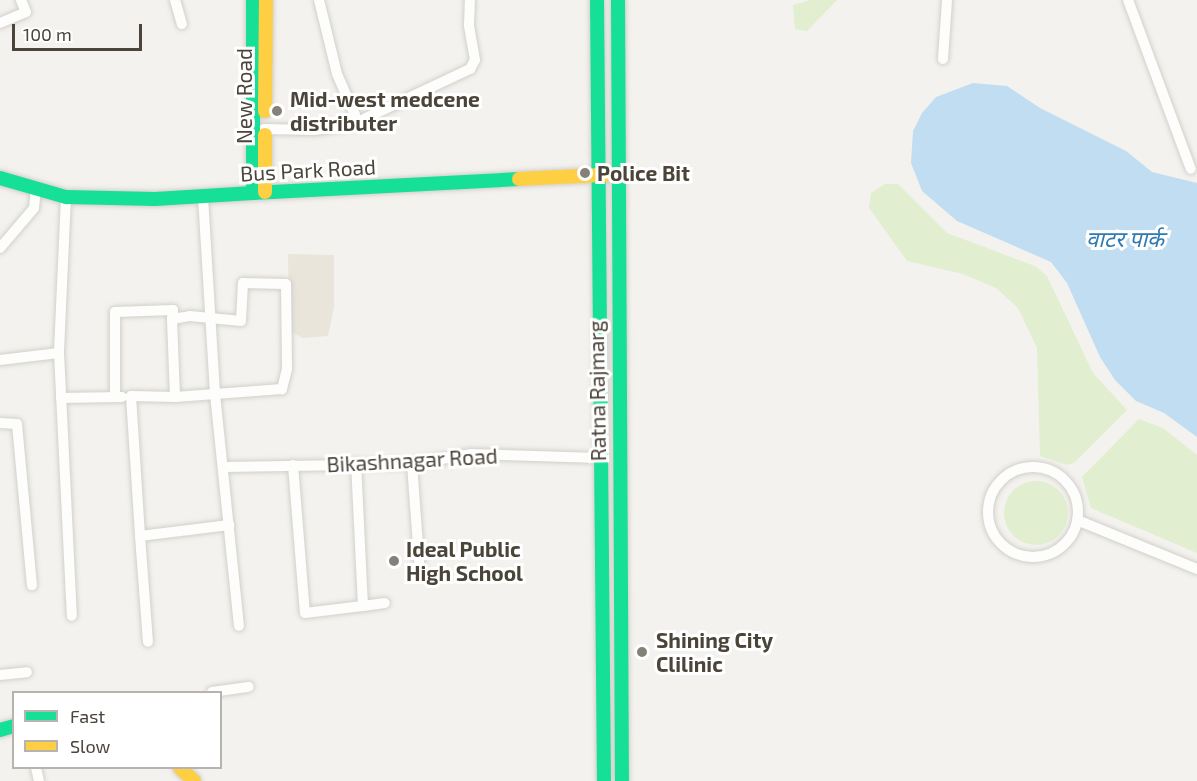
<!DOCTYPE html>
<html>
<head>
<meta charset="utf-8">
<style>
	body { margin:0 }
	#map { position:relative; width:1197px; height:781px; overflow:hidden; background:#f4f2ee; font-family:"Exo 2","Noto Sans Devanagari",sans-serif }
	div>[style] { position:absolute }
	.education>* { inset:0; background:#eae5da }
	.green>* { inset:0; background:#e1eecf }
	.round { border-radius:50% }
	.water>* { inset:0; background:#c0ddf1 }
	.roads { filter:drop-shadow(0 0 2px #d2d0cb) drop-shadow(0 0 2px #d2d0cb) }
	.street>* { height:10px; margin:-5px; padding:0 5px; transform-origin:5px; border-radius:5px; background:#fdfdfc }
	.street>.ring { margin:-5px; padding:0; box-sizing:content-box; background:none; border:10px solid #fdfdfc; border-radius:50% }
	.fast>* { height:14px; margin:-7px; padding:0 7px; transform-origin:7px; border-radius:7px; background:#16e098 }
	.slow>* { height:14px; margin:-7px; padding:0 7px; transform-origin:7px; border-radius:7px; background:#ffcf43 }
	.dots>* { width:16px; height:16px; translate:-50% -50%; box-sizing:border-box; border:3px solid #fff; border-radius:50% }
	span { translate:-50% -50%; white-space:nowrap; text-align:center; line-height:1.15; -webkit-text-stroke:6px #fff; paint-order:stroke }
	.street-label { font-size:21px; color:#4b4439 }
	.poi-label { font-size:21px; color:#4b4439; font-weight:700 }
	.left { translate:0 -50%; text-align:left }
	.water-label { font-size:22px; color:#2e7ab2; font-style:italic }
	.legend { position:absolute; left:12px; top:691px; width:210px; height:78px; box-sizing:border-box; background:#fff; border:2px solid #b7b4b0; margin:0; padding:8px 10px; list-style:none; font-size:18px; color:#4b4439 }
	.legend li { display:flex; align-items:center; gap:12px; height:30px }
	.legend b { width:30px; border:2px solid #b7b4b0 }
	.scale { position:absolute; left:12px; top:24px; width:130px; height:27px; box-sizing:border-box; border:3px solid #4b4439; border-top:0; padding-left:8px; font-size:18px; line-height:21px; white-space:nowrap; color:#4b4439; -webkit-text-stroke:4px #fff; paint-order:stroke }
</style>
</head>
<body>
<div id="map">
	<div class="education">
		<i style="clip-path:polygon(288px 254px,334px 255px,334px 307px,328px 336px,303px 338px,289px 331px)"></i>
	</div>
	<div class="green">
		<i style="clip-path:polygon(810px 0,837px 0,807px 31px,795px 29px,793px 5px)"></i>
		<i style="clip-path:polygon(885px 184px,898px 184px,947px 233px,1035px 266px,1047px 276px,1093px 373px,1127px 410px,1074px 463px,1067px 465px,1040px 456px,1037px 348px,1018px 308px,996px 288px,963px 274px,907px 261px,869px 208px,871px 193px)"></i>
		<i style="clip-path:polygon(1139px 419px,1163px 428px,1197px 455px,1197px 553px,1091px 508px,1082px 477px)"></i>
		<i class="round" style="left:1004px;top:481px;width:64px;height:64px"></i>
	</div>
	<div class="water">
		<i style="clip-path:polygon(973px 83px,1007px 86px,1040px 108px,1126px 151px,1152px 172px,1197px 183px,1197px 437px,1164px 413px,1136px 401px,1115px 380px,1100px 357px,1067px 283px,1051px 262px,957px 221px,922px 191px,911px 163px,913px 131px,922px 113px,936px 97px)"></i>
	</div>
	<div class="roads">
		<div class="street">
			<i style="left:175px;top:0;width:25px;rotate:74deg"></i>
			<i style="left:319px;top:0;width:76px;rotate:76.3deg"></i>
			<i style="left:337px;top:74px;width:45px;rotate:66.3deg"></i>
			<i style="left:355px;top:115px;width:11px;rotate:112deg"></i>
			<i style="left:1128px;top:0;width:180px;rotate:69.6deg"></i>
			<i style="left:0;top:23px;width:28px;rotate:-23deg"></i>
			<i style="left:26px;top:12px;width:13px;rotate:-113deg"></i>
			<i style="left:943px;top:59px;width:59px;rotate:-86.1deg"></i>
			<i style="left:264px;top:129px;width:50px;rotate:1.1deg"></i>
			<i style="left:314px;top:130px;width:37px;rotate:-8deg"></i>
			<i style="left:351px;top:125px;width:132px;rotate:-25.2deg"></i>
			<i style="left:470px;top:69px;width:10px;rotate:-61deg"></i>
			<i style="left:475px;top:60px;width:36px;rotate:-100deg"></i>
			<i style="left:469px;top:25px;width:25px;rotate:-88deg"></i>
			<i style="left:66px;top:197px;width:156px;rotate:92.6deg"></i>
			<i style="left:59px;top:353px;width:263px;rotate:87.2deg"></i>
			<i style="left:203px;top:197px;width:197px;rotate:86.5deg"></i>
			<i style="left:215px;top:394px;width:233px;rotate:84.1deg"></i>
			<i style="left:0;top:248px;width:52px;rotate:-49.6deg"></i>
			<i style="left:34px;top:208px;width:18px;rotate:-84deg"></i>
			<i style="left:172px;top:319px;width:78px;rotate:87.8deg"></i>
			<i style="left:0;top:360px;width:59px;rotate:-6.8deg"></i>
			<i style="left:115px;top:397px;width:85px;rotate:-90deg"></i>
			<i style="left:115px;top:312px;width:58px;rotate:-2deg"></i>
			<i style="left:173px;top:310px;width:9px;rotate:96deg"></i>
			<i style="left:172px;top:319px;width:18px;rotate:-9deg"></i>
			<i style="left:190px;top:316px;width:51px;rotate:5.6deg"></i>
			<i style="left:241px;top:321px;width:38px;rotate:-87deg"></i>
			<i style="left:243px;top:283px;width:43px;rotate:1.3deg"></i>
			<i style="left:286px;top:284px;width:85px;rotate:89.3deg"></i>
			<i style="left:287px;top:369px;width:21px;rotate:104deg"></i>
			<i style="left:282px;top:389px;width:107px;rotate:175.7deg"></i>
			<i style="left:175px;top:397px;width:44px;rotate:-178.7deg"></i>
			<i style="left:131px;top:396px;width:140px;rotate:86.3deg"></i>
			<i style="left:140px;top:536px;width:90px;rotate:-7deg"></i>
			<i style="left:61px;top:398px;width:61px;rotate:-0.9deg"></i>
			<i style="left:0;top:423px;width:17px;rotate:3deg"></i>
			<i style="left:17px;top:424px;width:162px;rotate:84.7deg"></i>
			<i style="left:412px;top:464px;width:110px;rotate:85.8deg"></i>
			<i style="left:293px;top:465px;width:148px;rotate:85.4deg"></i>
			<i style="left:305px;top:613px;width:58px;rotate:-6.9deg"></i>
			<i style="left:363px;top:606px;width:143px;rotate:-92.8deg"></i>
			<i style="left:224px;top:467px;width:188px;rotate:-0.9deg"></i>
			<i style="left:412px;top:464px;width:60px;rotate:-9.6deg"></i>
			<i style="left:471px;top:454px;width:128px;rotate:1.8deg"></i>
			<i class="ring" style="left:988px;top:467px;width:80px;height:80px"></i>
			<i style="left:1077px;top:520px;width:130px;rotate:22.2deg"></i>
			<i style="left:140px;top:536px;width:106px;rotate:85.7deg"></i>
			<i style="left:363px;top:606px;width:22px;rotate:-8deg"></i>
			<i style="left:0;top:675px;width:27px;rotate:-6deg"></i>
			<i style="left:212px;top:692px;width:37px;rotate:-8deg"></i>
			<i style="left:36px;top:768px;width:13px;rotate:77deg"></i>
		</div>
		<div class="fast">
			<i style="left:253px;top:0;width:193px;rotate:90deg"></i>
			<i style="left:253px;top:193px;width:266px;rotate:-3deg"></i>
			<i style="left:597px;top:0;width:781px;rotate:89.49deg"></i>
			<i style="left:618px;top:0;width:781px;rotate:89.71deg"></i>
			<i style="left:0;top:178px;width:69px;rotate:16.1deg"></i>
			<i style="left:66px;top:197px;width:89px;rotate:1.3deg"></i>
			<i style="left:155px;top:199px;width:98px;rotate:-3.5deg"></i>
			<i style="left:0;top:730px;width:15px;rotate:-16deg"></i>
		</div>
		<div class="slow">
			<i style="left:265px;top:111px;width:111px;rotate:-89.5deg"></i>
			<i style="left:265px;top:135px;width:57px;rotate:90deg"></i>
			<i style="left:519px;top:179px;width:101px;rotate:-2.8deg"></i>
			<i style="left:180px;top:768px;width:19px;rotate:43deg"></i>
		</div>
	</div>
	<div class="dots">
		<i style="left:277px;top:111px;background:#868178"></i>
		<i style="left:585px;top:173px;background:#868178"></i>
		<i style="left:394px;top:561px;background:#868178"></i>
		<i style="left:642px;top:652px;background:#868178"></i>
	</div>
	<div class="street-label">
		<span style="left:244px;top:96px;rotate:-90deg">New Road</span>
		<span style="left:308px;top:170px;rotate:-3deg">Bus Park Road</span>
		<span style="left:597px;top:391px;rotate:-91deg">Ratna Rajmarg</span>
		<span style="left:412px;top:460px;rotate:-3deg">Bikashnagar Road</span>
	</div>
	<div class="poi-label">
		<span class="left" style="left:290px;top:111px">Mid-west medcene<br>distributer</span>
		<span class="left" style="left:597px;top:173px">Police Bit</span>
		<span class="left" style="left:406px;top:561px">Ideal Public<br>High School</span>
		<span class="left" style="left:656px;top:652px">Shining City<br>Clilinic</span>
	</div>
	<div class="water-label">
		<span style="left:1125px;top:239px">वाटर पार्क</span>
	</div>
	<ul class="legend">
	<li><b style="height:8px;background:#16e098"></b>Fast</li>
	<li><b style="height:8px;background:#ffcf43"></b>Slow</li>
	</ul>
	<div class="scale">100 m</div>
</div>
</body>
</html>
